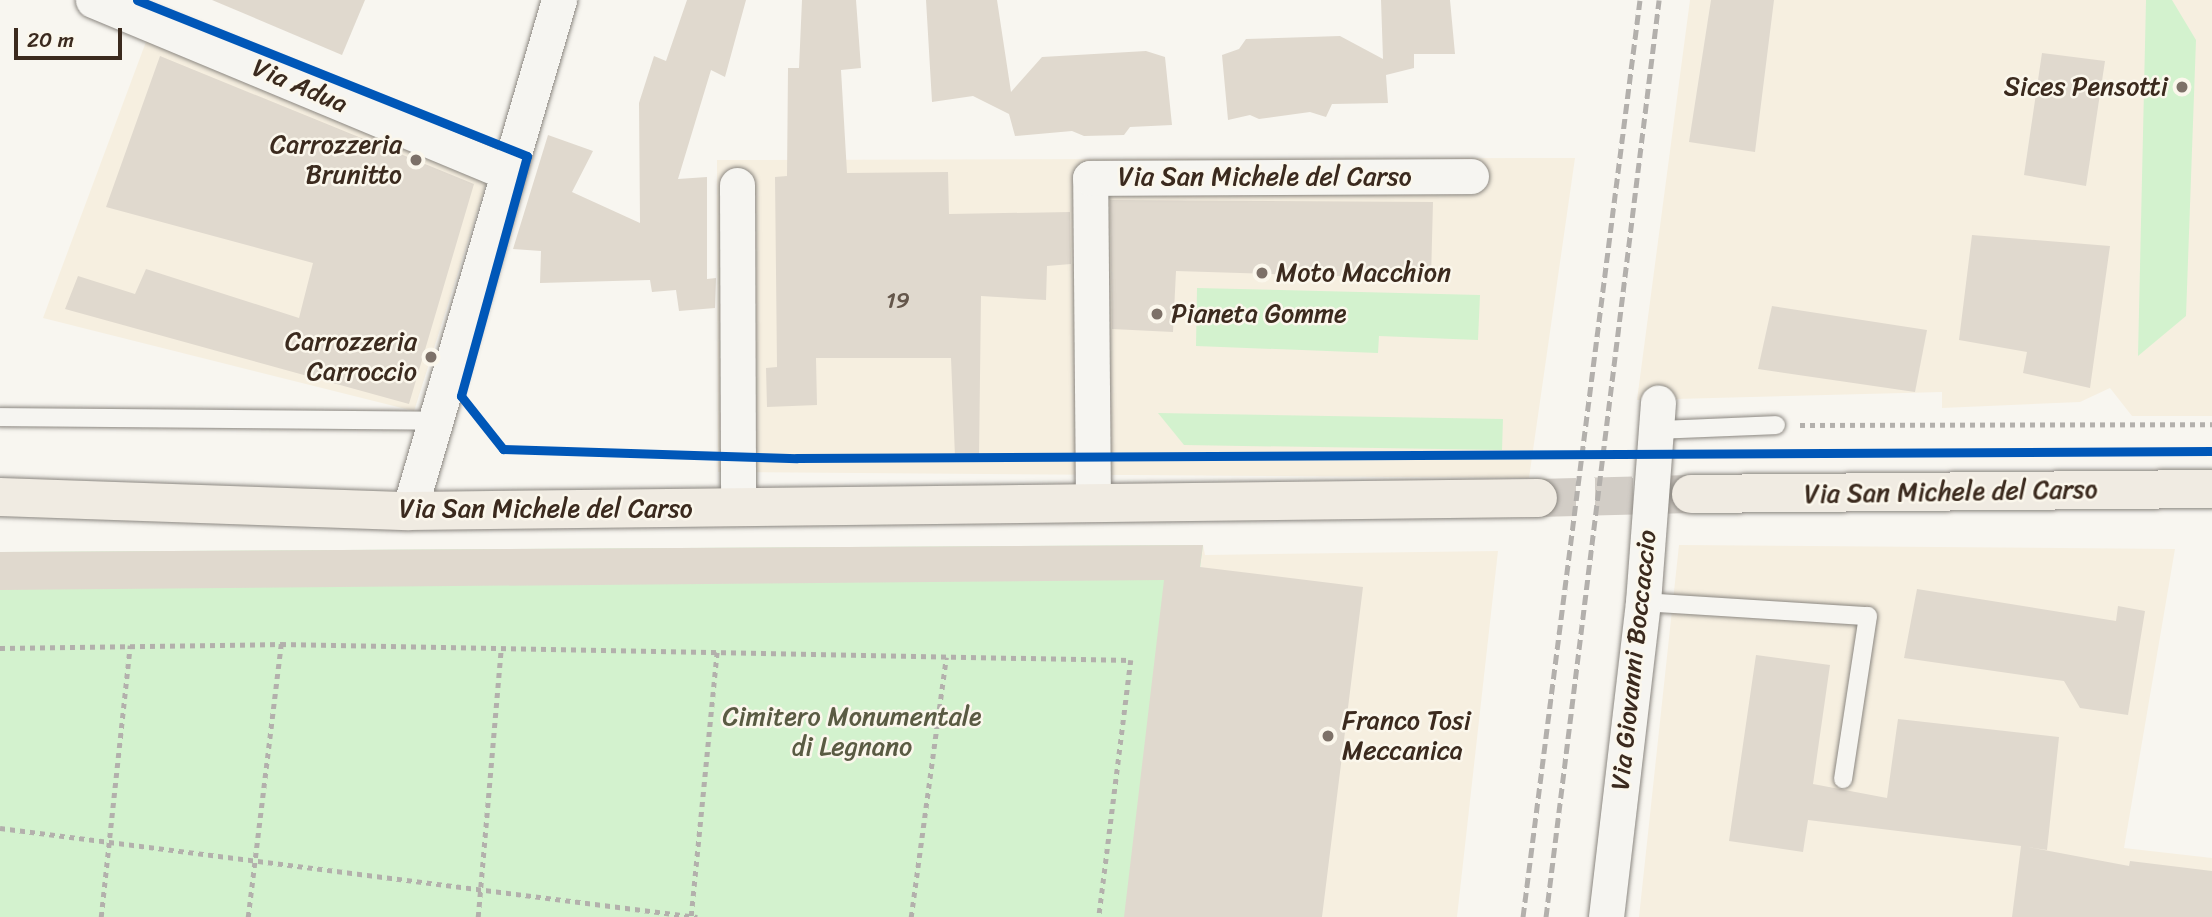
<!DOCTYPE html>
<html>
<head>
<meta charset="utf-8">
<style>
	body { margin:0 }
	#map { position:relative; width:2212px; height:917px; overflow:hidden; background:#f8f6f0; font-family:Sriracha,sans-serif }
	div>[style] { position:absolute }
	.built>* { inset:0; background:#f6efe0 }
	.green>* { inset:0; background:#d3f2ce }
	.building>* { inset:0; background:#e0d9ce }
	.primary-tunnel>* { height:38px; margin-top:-19px; transform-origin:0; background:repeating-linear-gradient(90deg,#d2cdc6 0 38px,transparent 0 57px) }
	.path>* { height:4.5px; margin-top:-2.25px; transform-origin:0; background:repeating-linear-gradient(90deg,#b3b0ac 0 5px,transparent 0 10px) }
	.roads { filter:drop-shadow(0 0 2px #8b8781) drop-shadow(0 0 2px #8b8781) }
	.lane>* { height:18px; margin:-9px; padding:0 9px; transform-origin:9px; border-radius:9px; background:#f6f5f1 }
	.street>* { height:35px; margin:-17.5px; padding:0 17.5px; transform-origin:17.5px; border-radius:17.5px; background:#f6f5f1 }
	.primary>* { height:38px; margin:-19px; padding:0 19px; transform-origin:19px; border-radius:19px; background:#f0ebe2 }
	.rail>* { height:5px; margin-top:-2.5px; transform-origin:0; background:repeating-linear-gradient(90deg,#b3b0ac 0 10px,transparent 0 15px) }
	.cycleway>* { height:9px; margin:-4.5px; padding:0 4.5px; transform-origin:4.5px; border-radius:4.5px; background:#0057b8 }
	.dots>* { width:19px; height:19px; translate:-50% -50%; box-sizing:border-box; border:4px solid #fbf7ec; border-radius:50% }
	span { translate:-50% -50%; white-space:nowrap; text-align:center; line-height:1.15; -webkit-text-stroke:5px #fbf7ec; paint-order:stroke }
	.number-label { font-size:23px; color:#64564a }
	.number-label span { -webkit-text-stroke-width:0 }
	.street-label { font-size:26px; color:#3b2a1e }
	.poi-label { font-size:26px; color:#3b2a1e }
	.right { translate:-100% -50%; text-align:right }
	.left { translate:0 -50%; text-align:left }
	.park-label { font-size:26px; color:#5a5b43 }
	.scale { position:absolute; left:14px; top:28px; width:108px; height:32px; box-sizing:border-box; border:4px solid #3b2a1e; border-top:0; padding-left:9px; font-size:21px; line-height:24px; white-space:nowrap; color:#3b2a1e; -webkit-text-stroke:5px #fbf7ec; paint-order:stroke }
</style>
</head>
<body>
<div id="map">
	<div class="built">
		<i style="clip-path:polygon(1690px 0,2212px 0,2212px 416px,2132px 416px,2110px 388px,2080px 402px,1942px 408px,1942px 392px,1637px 400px)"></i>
		<i style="clip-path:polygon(147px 39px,487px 181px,414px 411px,43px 318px)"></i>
		<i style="clip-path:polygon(1575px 158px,1529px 478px,718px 472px,717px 160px)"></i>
		<i style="clip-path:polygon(1203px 545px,1205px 555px,1498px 551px,1457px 917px,1157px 917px)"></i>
		<i style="clip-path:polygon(1679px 545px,2175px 549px,2124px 848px,2212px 858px,2212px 917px,1639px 917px)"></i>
	</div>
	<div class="green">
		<i style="clip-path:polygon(2146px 0,2172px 0,2196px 40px,2186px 316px,2138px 356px)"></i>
		<i style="clip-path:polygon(1197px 288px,1480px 295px,1478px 340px,1379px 336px,1378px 353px,1196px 346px)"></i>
		<i style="clip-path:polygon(1158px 413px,1503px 419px,1502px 450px,1184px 445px)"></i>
		<i style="clip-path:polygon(1203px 545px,1157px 917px,0 917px,0 552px)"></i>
	</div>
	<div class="building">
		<i style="clip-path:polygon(212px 0,365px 0,342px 55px)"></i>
		<i style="clip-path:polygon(687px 0,746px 0,725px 77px,711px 70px,678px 179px,707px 177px,707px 279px,716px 278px,715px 308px,679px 311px,676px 290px,652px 292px,650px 280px,540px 283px,541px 251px,513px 249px,548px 135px,593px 151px,572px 192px,640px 223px,639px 103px,654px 56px,666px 61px)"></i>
		<i style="clip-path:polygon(802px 0,856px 0,861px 68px,841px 70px,847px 173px,948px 172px,949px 214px,1070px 212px,1071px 264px,1047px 266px,1046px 300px,981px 296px,979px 457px,955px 457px,951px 358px,816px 358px,817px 405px,767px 407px,766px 368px,777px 367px,775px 177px,787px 176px,788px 68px,799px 68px)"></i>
		<i style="clip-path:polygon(926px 0,997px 0,1011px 92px,1042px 57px,1146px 51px,1165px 57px,1172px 125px,1130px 127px,1124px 135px,1084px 136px,1072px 131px,1015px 136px,1009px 114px,973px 96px,932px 102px)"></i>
		<i style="clip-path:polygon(1381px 0,1450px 0,1455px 54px,1414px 54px,1414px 68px,1386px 75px,1388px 103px,1332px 104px,1326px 117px,1310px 112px,1259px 119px,1250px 115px,1228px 120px,1222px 55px,1239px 49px,1246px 39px,1340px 36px,1383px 59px)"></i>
		<i style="clip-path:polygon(1711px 0,1774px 0,1755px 152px,1689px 142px)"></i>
		<i style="clip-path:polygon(2042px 53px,2105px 61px,2086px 186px,2024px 175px)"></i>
		<i style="clip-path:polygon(160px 56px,474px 184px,409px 404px,65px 309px,78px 276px,135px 294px,146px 269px,299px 318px,313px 263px,106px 207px)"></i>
		<i style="clip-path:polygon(1110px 200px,1433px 202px,1431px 279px,1176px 271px,1173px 332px,1112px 329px)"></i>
		<i style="clip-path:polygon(1972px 235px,2110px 246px,2090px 388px,2023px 373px,2027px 352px,1959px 340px)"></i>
		<i style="clip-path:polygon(1772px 306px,1927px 330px,1915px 392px,1758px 369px)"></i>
		<i style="clip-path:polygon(1203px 545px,1200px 567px,1363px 587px,1322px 917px,1124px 917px,1164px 580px,0 590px,0 552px)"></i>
		<i style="clip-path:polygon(1917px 589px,2116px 621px,2118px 606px,2145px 611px,2128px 715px,2080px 708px,2064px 681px,1904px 658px)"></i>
		<i style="clip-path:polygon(1756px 655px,1830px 665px,1813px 784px,1887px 798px,1898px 719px,2059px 737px,2047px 850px,2028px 847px,2129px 866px,2130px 861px,2212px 871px,2212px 917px,2012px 917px,2021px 846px,1808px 820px,1803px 852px,1729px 841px)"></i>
	</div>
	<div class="primary-tunnel">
		<i style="left:1538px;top:498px;width:153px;rotate:-1.5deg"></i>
	</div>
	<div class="path">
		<i style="left:1800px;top:425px;width:412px;rotate:-0.1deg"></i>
		<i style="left:0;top:648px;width:281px;rotate:-0.8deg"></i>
		<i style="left:281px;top:644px;width:850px;rotate:1.08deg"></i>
		<i style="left:1131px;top:660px;width:259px;rotate:97.1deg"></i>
		<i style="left:0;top:828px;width:703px;rotate:7.28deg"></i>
		<i style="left:691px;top:916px;width:265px;rotate:-84.4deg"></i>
		<i style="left:101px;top:917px;width:273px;rotate:-83.9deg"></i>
		<i style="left:248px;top:917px;width:275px;rotate:-83.1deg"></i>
		<i style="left:478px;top:917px;width:270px;rotate:-85.1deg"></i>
		<i style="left:911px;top:917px;width:262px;rotate:-82.3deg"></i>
	</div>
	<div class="roads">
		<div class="lane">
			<i style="left:0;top:417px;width:434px;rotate:0.5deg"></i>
			<i style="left:1658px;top:430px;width:118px;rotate:-2.4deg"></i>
			<i style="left:1643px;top:602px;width:225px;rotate:3.6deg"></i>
			<i style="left:1868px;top:616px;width:165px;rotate:98.7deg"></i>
		</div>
		<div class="street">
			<i style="left:93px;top:0;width:447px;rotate:22.6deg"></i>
			<i style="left:737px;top:185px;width:322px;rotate:89.8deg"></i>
			<i style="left:1093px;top:503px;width:325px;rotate:-90.5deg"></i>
			<i style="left:1090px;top:178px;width:381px;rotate:-0.3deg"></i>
			<i style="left:409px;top:511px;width:533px;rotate:-73.64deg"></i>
			<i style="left:1606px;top:917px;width:317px;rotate:-83.3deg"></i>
			<i style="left:1643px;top:602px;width:200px;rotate:-85.7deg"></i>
		</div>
		<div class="primary">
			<i style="left:1691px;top:494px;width:521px;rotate:-0.55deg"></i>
			<i style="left:0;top:497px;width:409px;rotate:2deg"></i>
			<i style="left:409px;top:511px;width:1129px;rotate:-0.66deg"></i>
		</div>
	</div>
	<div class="rail">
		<i style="left:1523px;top:917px;width:924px;rotate:-82.73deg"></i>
		<i style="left:1546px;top:917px;width:924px;rotate:-82.97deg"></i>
	</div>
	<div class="cycleway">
		<i style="left:137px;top:0;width:420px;rotate:21.8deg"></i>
		<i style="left:527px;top:156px;width:249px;rotate:105.4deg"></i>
		<i style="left:461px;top:396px;width:68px;rotate:51.6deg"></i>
		<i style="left:503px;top:449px;width:294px;rotate:1.8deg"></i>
		<i style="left:797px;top:458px;width:1415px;rotate:-0.28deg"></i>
	</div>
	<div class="dots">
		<i style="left:2182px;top:87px;background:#7d7168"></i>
		<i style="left:416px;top:160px;background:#7d7168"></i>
		<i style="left:1262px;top:273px;background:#7d7168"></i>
		<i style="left:1157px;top:314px;background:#7d7168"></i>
		<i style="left:431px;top:357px;background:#7d7168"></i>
		<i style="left:1328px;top:736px;background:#7d7168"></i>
	</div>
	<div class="number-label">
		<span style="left:898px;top:301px">19</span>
	</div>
	<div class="street-label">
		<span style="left:300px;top:86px;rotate:23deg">Via Adua</span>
		<span style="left:1265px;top:177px">Via San Michele del Carso</span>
		<span style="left:1951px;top:492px;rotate:-1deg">Via San Michele del Carso</span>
		<span style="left:546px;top:509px">Via San Michele del Carso</span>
		<span style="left:1634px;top:660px;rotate:-84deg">Via Giovanni Boccaccio</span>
	</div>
	<div class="poi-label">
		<span class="right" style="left:2168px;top:87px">Sices Pensotti</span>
		<span class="right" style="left:402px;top:160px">Carrozzeria<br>Brunitto</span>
		<span class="left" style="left:1276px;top:273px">Moto Macchion</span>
		<span class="left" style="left:1171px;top:314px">Pianeta Gomme</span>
		<span class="right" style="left:417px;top:357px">Carrozzeria<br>Carroccio</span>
		<span class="left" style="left:1342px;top:736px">Franco Tosi<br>Meccanica</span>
	</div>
	<div class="park-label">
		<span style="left:852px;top:732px">Cimitero Monumentale<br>di Legnano</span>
	</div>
	<div class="scale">20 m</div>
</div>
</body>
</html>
